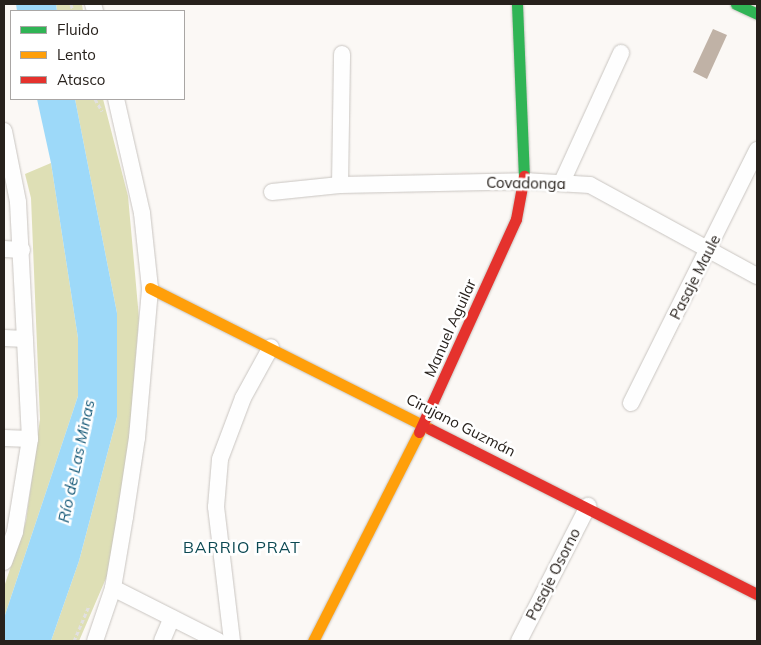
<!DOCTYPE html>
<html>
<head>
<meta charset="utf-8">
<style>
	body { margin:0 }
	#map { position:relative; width:761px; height:645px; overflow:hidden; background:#fbf8f5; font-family:Mulish,sans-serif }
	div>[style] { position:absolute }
	.green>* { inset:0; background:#dedfb5 }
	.water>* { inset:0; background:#9dd9f9 }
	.building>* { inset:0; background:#c0b2a6 }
	.path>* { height:3px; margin-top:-1.5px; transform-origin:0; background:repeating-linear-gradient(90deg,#e2e0e0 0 4px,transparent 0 6.5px) }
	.roads { filter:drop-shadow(0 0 1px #c9c5c1) drop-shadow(0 0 1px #c9c5c1) }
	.street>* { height:16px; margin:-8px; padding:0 8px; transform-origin:8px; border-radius:8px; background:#fefefe }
	.fast>* { height:11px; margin:-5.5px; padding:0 5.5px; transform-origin:5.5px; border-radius:5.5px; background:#30b455 }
	.slow>* { height:11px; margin:-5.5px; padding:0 5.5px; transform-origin:5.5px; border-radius:5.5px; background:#ff9f0a }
	.jam>* { height:11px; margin:-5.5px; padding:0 5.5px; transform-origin:5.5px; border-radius:5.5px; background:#e5322d }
	span { translate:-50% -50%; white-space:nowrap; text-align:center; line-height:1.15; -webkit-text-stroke:5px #fff; paint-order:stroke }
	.street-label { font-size:15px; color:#27211c }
	.water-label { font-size:16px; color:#155978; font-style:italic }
	.neighbourhood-label { font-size:16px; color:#0c4953; letter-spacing:1px }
	.frame { position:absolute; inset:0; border:5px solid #27211c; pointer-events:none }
	.legend { position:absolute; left:10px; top:10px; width:175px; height:90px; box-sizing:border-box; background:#fff; border:1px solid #a9a6a4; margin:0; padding:6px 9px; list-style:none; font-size:15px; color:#27211c }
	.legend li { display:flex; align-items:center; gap:10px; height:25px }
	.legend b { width:25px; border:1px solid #a9a6a4 }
</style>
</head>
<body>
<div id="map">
	<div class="green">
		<i style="clip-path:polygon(56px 4px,82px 4px,83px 11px,57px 11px)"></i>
		<i style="clip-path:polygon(75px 99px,103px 99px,128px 196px,139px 318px,126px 479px,107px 576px,79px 641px,51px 641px,79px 561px,117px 417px,117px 313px)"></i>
		<i style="clip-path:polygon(51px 163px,78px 338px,78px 396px,4px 618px,4px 587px,26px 521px,40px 419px,31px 198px,25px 174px)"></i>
	</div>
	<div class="water">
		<i style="clip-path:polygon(16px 4px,56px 4px,57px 11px,17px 11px)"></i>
		<i style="clip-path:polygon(37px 99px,75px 99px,117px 313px,117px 417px,79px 561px,51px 641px,4px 641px,4px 618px,78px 396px,78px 338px,51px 163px)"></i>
	</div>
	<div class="building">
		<i style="clip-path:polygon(713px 29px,727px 35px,707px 79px,693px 72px)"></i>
	</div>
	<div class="path">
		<i style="left:71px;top:4px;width:7px;rotate:74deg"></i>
		<i style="left:95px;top:99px;width:14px;rotate:60deg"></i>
		<i style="left:74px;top:641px;width:39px;rotate:-67deg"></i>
	</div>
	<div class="roads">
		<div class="street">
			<i style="left:93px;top:4px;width:7px;rotate:74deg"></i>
			<i style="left:4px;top:131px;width:72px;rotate:78.8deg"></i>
			<i style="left:18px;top:202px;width:237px;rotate:87.1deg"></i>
			<i style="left:30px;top:439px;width:94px;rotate:99.2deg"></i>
			<i style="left:15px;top:532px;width:32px;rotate:110deg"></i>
			<i style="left:562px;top:182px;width:142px;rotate:-65.4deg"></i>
			<i style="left:340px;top:185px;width:131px;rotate:-89.1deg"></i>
			<i style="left:272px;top:192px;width:68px;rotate:-5.9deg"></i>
			<i style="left:340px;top:185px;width:184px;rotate:-1.2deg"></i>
			<i style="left:524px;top:181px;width:66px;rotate:3.5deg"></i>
			<i style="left:590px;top:185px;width:190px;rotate:28.6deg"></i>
			<i style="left:4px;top:249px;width:18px;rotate:3deg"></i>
			<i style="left:4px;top:338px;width:21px;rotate:3deg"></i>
			<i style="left:631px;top:403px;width:283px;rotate:-63.5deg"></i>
			<i style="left:4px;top:438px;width:26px;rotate:2deg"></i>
			<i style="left:113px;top:588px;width:118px;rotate:26.8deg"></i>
			<i style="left:95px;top:641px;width:56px;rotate:-71.2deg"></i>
			<i style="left:113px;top:588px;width:72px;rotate:-80.4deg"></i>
			<i style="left:125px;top:517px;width:80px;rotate:-81.4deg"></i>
			<i style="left:137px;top:438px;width:151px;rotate:-85deg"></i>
			<i style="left:150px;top:288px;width:75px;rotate:-96.1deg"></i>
			<i style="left:142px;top:213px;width:117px;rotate:-102.8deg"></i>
			<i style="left:162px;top:641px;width:25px;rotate:-67deg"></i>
			<i style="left:232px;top:641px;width:135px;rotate:-96.8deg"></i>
			<i style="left:216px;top:507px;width:48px;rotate:-85.2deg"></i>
			<i style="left:220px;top:459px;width:65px;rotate:-69.3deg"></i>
			<i style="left:243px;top:398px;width:58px;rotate:-61.2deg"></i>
			<i style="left:519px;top:641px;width:152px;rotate:-62.9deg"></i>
		</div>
		<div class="fast">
			<i style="left:517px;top:4px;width:172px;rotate:87.7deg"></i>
			<i style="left:736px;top:4px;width:23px;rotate:25deg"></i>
		</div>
		<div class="slow">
			<i style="left:150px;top:288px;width:313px;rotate:26.7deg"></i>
			<i style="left:313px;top:641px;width:234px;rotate:-63.1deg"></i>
		</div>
		<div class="jam">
			<i style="left:430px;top:429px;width:366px;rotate:26.8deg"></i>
			<i style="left:419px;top:432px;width:234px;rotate:-65.5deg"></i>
			<i style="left:516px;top:219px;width:44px;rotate:-79.5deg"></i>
		</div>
	</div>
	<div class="street-label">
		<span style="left:526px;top:183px;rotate:1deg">Covadonga</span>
		<span style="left:695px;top:277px;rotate:-63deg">Pasaje Maule</span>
		<span style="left:450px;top:328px;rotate:-66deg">Manuel Aguilar</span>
		<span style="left:461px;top:425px;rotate:27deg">Cirujano Guzmán</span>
		<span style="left:553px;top:574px;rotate:-63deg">Pasaje Osorno</span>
	</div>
	<div class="water-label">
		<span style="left:76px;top:461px;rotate:-78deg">Río de Las Minas</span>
	</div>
	<div class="neighbourhood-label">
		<span style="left:242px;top:547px">BARRIO PRAT</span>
	</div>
	<div class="frame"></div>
	<ul class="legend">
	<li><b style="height:6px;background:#30b455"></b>Fluido</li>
	<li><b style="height:6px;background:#ff9f0a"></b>Lento</li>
	<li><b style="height:6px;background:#e5322d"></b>Atasco</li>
	</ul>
</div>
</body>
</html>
